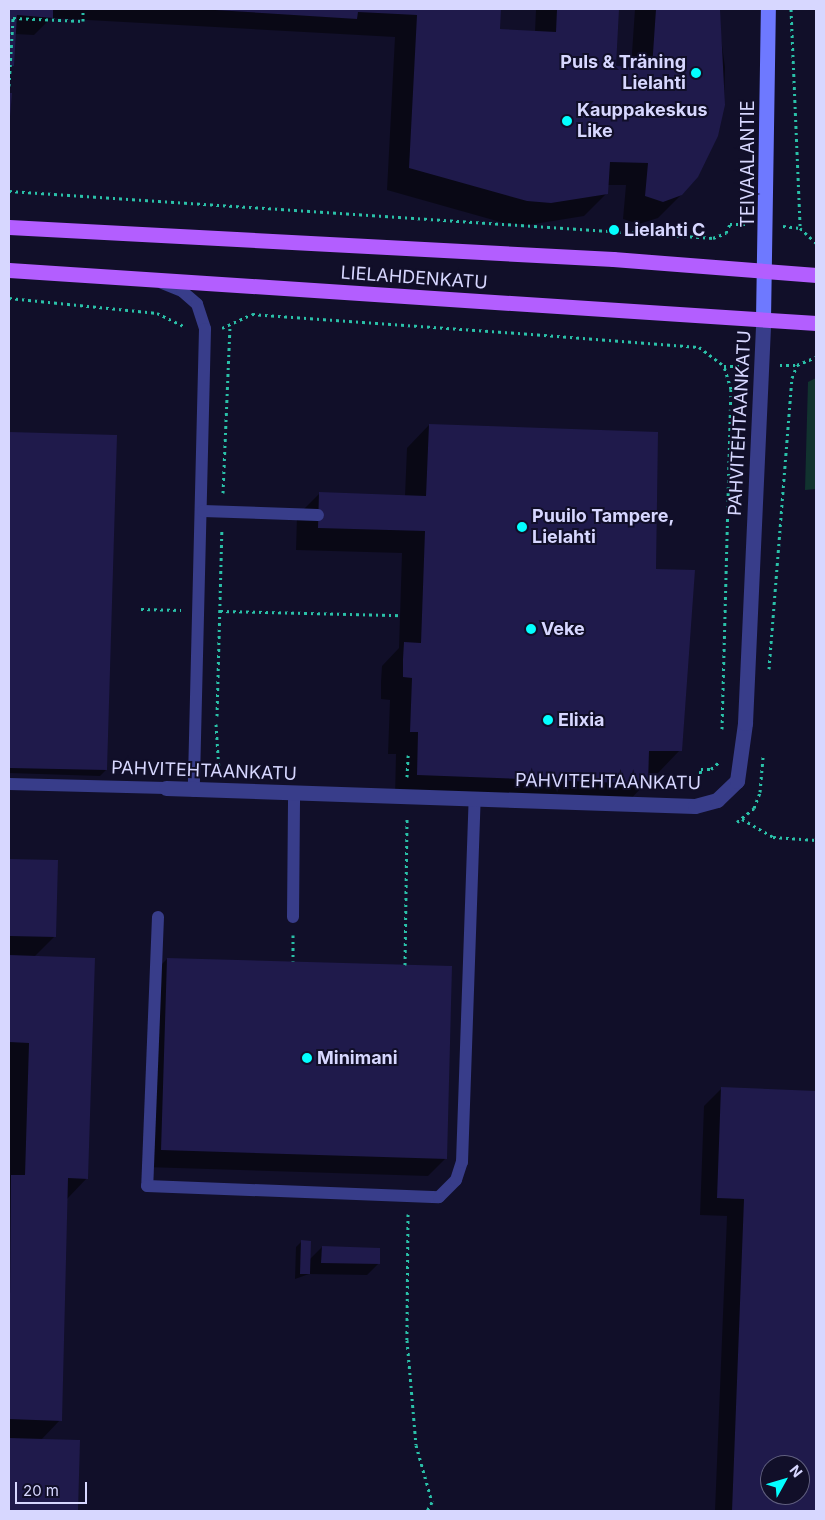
<!DOCTYPE html>
<html>
<head>
<meta charset="utf-8">
<style>
	body { margin:0 }
	#map { position:relative; width:825px; height:1520px; overflow:hidden; background:#110f29; font-family:Inter,sans-serif }
	div>[style] { position:absolute }
	.green>* { inset:0; background:#11332f }
	.shadow>* { inset:0; background:#0007 }
	.building>* { inset:0; background:#1f1a4b }
	.path>* { height:3px; margin-top:-1.5px; transform-origin:0; background:repeating-linear-gradient(90deg,#2ac0a8 0 2.5px,transparent 0 6.5px) }
	.lane>* { height:12px; margin:-6px; padding:0 6px; transform-origin:6px; border-radius:6px; background:#383d8a }
	.street>* { height:15px; margin:-7.5px; padding:0 7.5px; transform-origin:7.5px; border-radius:7.5px; background:#383d8a }
	.secondary>* { height:15px; margin:-7.5px; padding:0 7.5px; transform-origin:7.5px; border-radius:7.5px; background:#6e79ff }
	.primary>* { height:15px; margin:-7.5px; padding:0 7.5px; transform-origin:7.5px; border-radius:7.5px; background:#b35eff }
	.dots>* { width:14px; height:14px; translate:-50% -50%; box-sizing:border-box; border:2px solid #110f29; border-radius:50% }
	span { translate:-50% -50%; white-space:nowrap; text-align:center; line-height:1.15; -webkit-text-stroke:4px #110f29; paint-order:stroke }
	.poi-label { font-size:18px; color:#d7d7ff; font-weight:700 }
	.right { translate:-100% -50%; text-align:right }
	.left { translate:0 -50%; text-align:left }
	.street-label { font-size:18px; color:#d7d7ff }
	.frame { position:absolute; inset:0; border:10px solid #d7d7ff; pointer-events:none }
	.north { position:absolute; left:760px; top:1455px; width:50px; height:50px; box-sizing:border-box; background:#110f29; border:1px solid #605f7f; border-radius:50%; rotate:51deg; font-size:14px; font-weight:700; line-height:20px; text-align:center; color:#d7d7ff }
	.north::after { content:''; display:block; margin:auto; width:18px; height:22px; background:#03ffff; clip-path:polygon(50% 0,100% 100%,50% 72%,0 100%) }
	.scale { position:absolute; left:15px; top:1482px; width:72px; height:22px; box-sizing:border-box; border:2px solid #d7d7ff; border-top:0; padding-left:6px; font-size:15px; line-height:18px; white-space:nowrap; color:#d7d7ff; -webkit-text-stroke:4px #110f29; paint-order:stroke }
</style>
</head>
<body>
<div id="map">
	<div class="green">
		<i style="clip-path:polygon(816px 378px,816px 489px,805px 490px,808px 382px)"></i>
	</div>
	<div class="shadow">
		<i style="clip-path:polygon(9px 9px,500px 9px,499px 30px,535px 32px,536px 9px,618px 9px,615px 67px,631px 68px,635px 9px,717px 9px,725px 67px,724px 105px,682px 194px,658px 218px,639px 224px,623px 219px,626px 185px,607px 185px,607px 193px,584px 216px,528px 225px,504px 223px,387px 190px,395px 37px,51px 18px,34px 35px,15px 34px,9px 70px)"></i>
		<i style="clip-path:polygon(429px 425px,654px 571px,680px 750px,658px 773px,647px 773px,646px 783px,624px 806px,395px 797px,396px 754px,388px 754px,390px 700px,381px 699px,381px 682px,382px 666px,399px 648px,402px 553px,296px 550px,297px 516px,320px 493px,405px 496px,407px 448px)"></i>
		<i style="clip-path:polygon(9px 433px,116px 436px,106px 770px,100px 776px,9px 773px)"></i>
		<i style="clip-path:polygon(9px 861px,56px 862px,55px 936px,34px 957px,87px 1178px,67px 1199px,60px 1420px,41px 1440px,79px 1441px,77px 1511px,9px 1511px)"></i>
		<i style="clip-path:polygon(167px 959px,446px 1158px,428px 1176px,145px 1167px,150px 976px)"></i>
		<i style="clip-path:polygon(evenodd,722px 1088px,816px 1092px,816px 1511px,715px 1511px,727px 1216px,700px 1215px,704px 1106px,722px 1088px,770px 1465px,800px 1465px,800px 1495px,770px 1495px,770px 1465px)"></i>
		<i style="clip-path:polygon(301px 1242px,309px 1260px,322px 1247px,379px 1263px,367px 1275px,309px 1274px,295px 1279px,296px 1247px)"></i>
	</div>
	<div class="building">
		<i style="clip-path:polygon(9px 9px,53px 9px,53px 18px,17px 15px,14px 66px,9px 66px)"></i>
		<i style="clip-path:polygon(501px 9px,500px 29px,556px 32px,557px 9px,619px 9px,616px 66px,652px 68px,656px 9px,720px 9px,725px 105px,718px 136px,698px 177px,682px 195px,663px 202px,645px 196px,648px 163px,610px 162px,608px 194px,551px 203px,527px 201px,409px 168px,417px 15px,358px 12px,357px 19px,215px 10px)"></i>
		<i style="clip-path:polygon(9px 93px,12px 93px,10px 117px,9px 117px)"></i>
		<i style="clip-path:polygon(429px 424px,658px 432px,656px 569px,695px 570px,682px 751px,649px 751px,648px 784px,417px 775px,418px 732px,410px 732px,412px 678px,403px 677px,403px 659px,404px 642px,421px 643px,425px 531px,318px 528px,319px 492px,426px 496px)"></i>
		<i style="clip-path:polygon(9px 432px,117px 435px,107px 770px,9px 768px)"></i>
		<i style="clip-path:polygon(9px 859px,58px 860px,56px 937px,9px 936px)"></i>
		<i style="clip-path:polygon(9px 955px,95px 958px,88px 1179px,68px 1178px,62px 1421px,9px 1419px,11px 1175px,25px 1175px,29px 1043px,9px 1042px)"></i>
		<i style="clip-path:polygon(167px 958px,452px 966px,447px 1159px,161px 1150px)"></i>
		<i style="clip-path:polygon(evenodd,721px 1087px,816px 1091px,816px 1511px,732px 1511px,744px 1199px,717px 1198px,721px 1087px,770px 1465px,800px 1465px,800px 1495px,770px 1495px,770px 1465px)"></i>
		<i style="clip-path:polygon(301px 1240px,311px 1241px,310px 1274px,300px 1274px)"></i>
		<i style="clip-path:polygon(322px 1246px,380px 1248px,380px 1264px,321px 1263px)"></i>
		<i style="clip-path:polygon(9px 1438px,80px 1440px,78px 1511px,9px 1511px)"></i>
	</div>
	<div class="path">
		<i style="left:791px;top:9px;width:219px;rotate:87.6deg"></i>
		<i style="left:9px;top:86px;width:68px;rotate:-86.6deg"></i>
		<i style="left:13px;top:18px;width:70px;rotate:2.5deg"></i>
		<i style="left:83px;top:21px;width:12px;rotate:-90deg"></i>
		<i style="left:9px;top:191px;width:706px;rotate:3.82deg"></i>
		<i style="left:713px;top:238px;width:14px;rotate:-21deg"></i>
		<i style="left:726px;top:233px;width:10px;rotate:-66deg"></i>
		<i style="left:730px;top:224px;width:15px"></i>
		<i style="left:783px;top:226px;width:17px;rotate:7deg"></i>
		<i style="left:800px;top:228px;width:22px;rotate:43deg"></i>
		<i style="left:9px;top:298px;width:149px;rotate:5.8deg"></i>
		<i style="left:157px;top:313px;width:32px;rotate:26deg"></i>
		<i style="left:222px;top:328px;width:33px;rotate:-25deg"></i>
		<i style="left:252px;top:314px;width:293px;rotate:4.1deg"></i>
		<i style="left:544px;top:335px;width:155px;rotate:4.4deg"></i>
		<i style="left:699px;top:347px;width:31px;rotate:37deg"></i>
		<i style="left:724px;top:366px;width:17px"></i>
		<i style="left:780px;top:365px;width:17px"></i>
		<i style="left:223px;top:493px;width:168px;rotate:-87.6deg"></i>
		<i style="left:141px;top:609px;width:40px;rotate:1.4deg"></i>
		<i style="left:220px;top:611px;width:182px;rotate:1.3deg"></i>
		<i style="left:769px;top:669px;width:292px;rotate:-85.5deg"></i>
		<i style="left:792px;top:378px;width:14px;rotate:-69deg"></i>
		<i style="left:797px;top:365px;width:21px;rotate:-23deg"></i>
		<i style="left:217px;top:716px;width:186px;rotate:-88.5deg"></i>
		<i style="left:216px;top:724px;width:46px;rotate:86.3deg"></i>
		<i style="left:722px;top:729px;width:340px;rotate:-88.5deg"></i>
		<i style="left:731px;top:389px;width:24px;rotate:-107deg"></i>
		<i style="left:407px;top:777px;width:22px;rotate:-87deg"></i>
		<i style="left:698px;top:786px;width:17px;rotate:-80deg"></i>
		<i style="left:701px;top:769px;width:10px"></i>
		<i style="left:711px;top:769px;width:11px;rotate:-41deg"></i>
		<i style="left:742px;top:819px;width:36px;rotate:30deg"></i>
		<i style="left:773px;top:837px;width:43px;rotate:4deg"></i>
		<i style="left:737px;top:822px;width:22px;rotate:-39deg"></i>
		<i style="left:754px;top:808px;width:17px;rotate:-69deg"></i>
		<i style="left:760px;top:792px;width:37px;rotate:-85deg"></i>
		<i style="left:293px;top:935px;width:26px;rotate:90deg"></i>
		<i style="left:405px;top:965px;width:149px;rotate:-89.2deg"></i>
		<i style="left:408px;top:1214px;width:126px;rotate:90.5deg"></i>
		<i style="left:407px;top:1340px;width:105px;rotate:85.1deg"></i>
		<i style="left:416px;top:1445px;width:59px;rotate:74.3deg"></i>
		<i style="left:432px;top:1502px;width:10px;rotate:119deg"></i>
	</div>
	<div class="lane">
		<i style="left:162px;top:283px;width:22px;rotate:22deg"></i>
		<i style="left:182px;top:291px;width:20px;rotate:41deg"></i>
		<i style="left:197px;top:304px;width:26px;rotate:72deg"></i>
		<i style="left:205px;top:329px;width:462px;rotate:91.4deg"></i>
		<i style="left:203px;top:511px;width:115px;rotate:2deg"></i>
		<i style="left:9px;top:784px;width:157px;rotate:1.5deg"></i>
		<i style="left:158px;top:917px;width:269px;rotate:92.3deg"></i>
		<i style="left:147px;top:1186px;width:292px;rotate:2.2deg"></i>
		<i style="left:439px;top:1197px;width:24px;rotate:-45deg"></i>
		<i style="left:456px;top:1180px;width:19px;rotate:-72deg"></i>
		<i style="left:462px;top:1162px;width:364px;rotate:-88deg"></i>
		<i style="left:293px;top:917px;width:125px;rotate:-89.5deg"></i>
	</div>
	<div class="street">
		<i style="left:166px;top:788px;width:529px;rotate:1.95deg"></i>
		<i style="left:695px;top:806px;width:23px;rotate:-15deg"></i>
		<i style="left:717px;top:800px;width:28px;rotate:-44deg"></i>
		<i style="left:737px;top:781px;width:59px;rotate:-82.1deg"></i>
		<i style="left:745px;top:723px;width:404px;rotate:-87.4deg"></i>
	</div>
	<div class="secondary">
		<i style="left:763px;top:319px;width:310px;rotate:-89.1deg"></i>
	</div>
	<div class="primary">
		<i style="left:9px;top:227px;width:605px;rotate:3.03deg"></i>
		<i style="left:613px;top:259px;width:204px;rotate:4.5deg"></i>
		<i style="left:9px;top:270px;width:809px;rotate:3.76deg"></i>
	</div>
	<div class="dots">
		<i style="left:696px;top:73px;background:#03ffff"></i>
		<i style="left:567px;top:121px;background:#03ffff"></i>
		<i style="left:614px;top:230px;background:#03ffff"></i>
		<i style="left:522px;top:527px;background:#03ffff"></i>
		<i style="left:531px;top:629px;background:#03ffff"></i>
		<i style="left:548px;top:720px;background:#03ffff"></i>
		<i style="left:307px;top:1058px;background:#03ffff"></i>
	</div>
	<div class="poi-label">
		<span class="right" style="left:686px;top:73px">Puls &amp; Träning<br>Lielahti</span>
		<span class="left" style="left:577px;top:121px">Kauppakeskus<br>Like</span>
		<span class="left" style="left:624px;top:230px">Lielahti C</span>
		<span class="left" style="left:532px;top:527px">Puuilo Tampere,<br>Lielahti</span>
		<span class="left" style="left:541px;top:629px">Veke</span>
		<span class="left" style="left:558px;top:720px">Elixia</span>
		<span class="left" style="left:317px;top:1058px">Minimani</span>
	</div>
	<div class="street-label">
		<span style="left:748px;top:164px;rotate:-90deg">TEIVAALANTIE</span>
		<span style="left:414px;top:278px;rotate:4deg">LIELAHDENKATU</span>
		<span style="left:740px;top:423px;rotate:-87deg">PAHVITEHTAANKATU</span>
		<span style="left:204px;top:771px;rotate:2deg">PAHVITEHTAANKATU</span>
		<span style="left:608px;top:782px;rotate:1deg">PAHVITEHTAANKATU</span>
	</div>
	<div class="frame"></div>
	<div class="north">N</div>
	<div class="scale">20 m</div>
</div>
</body>
</html>
